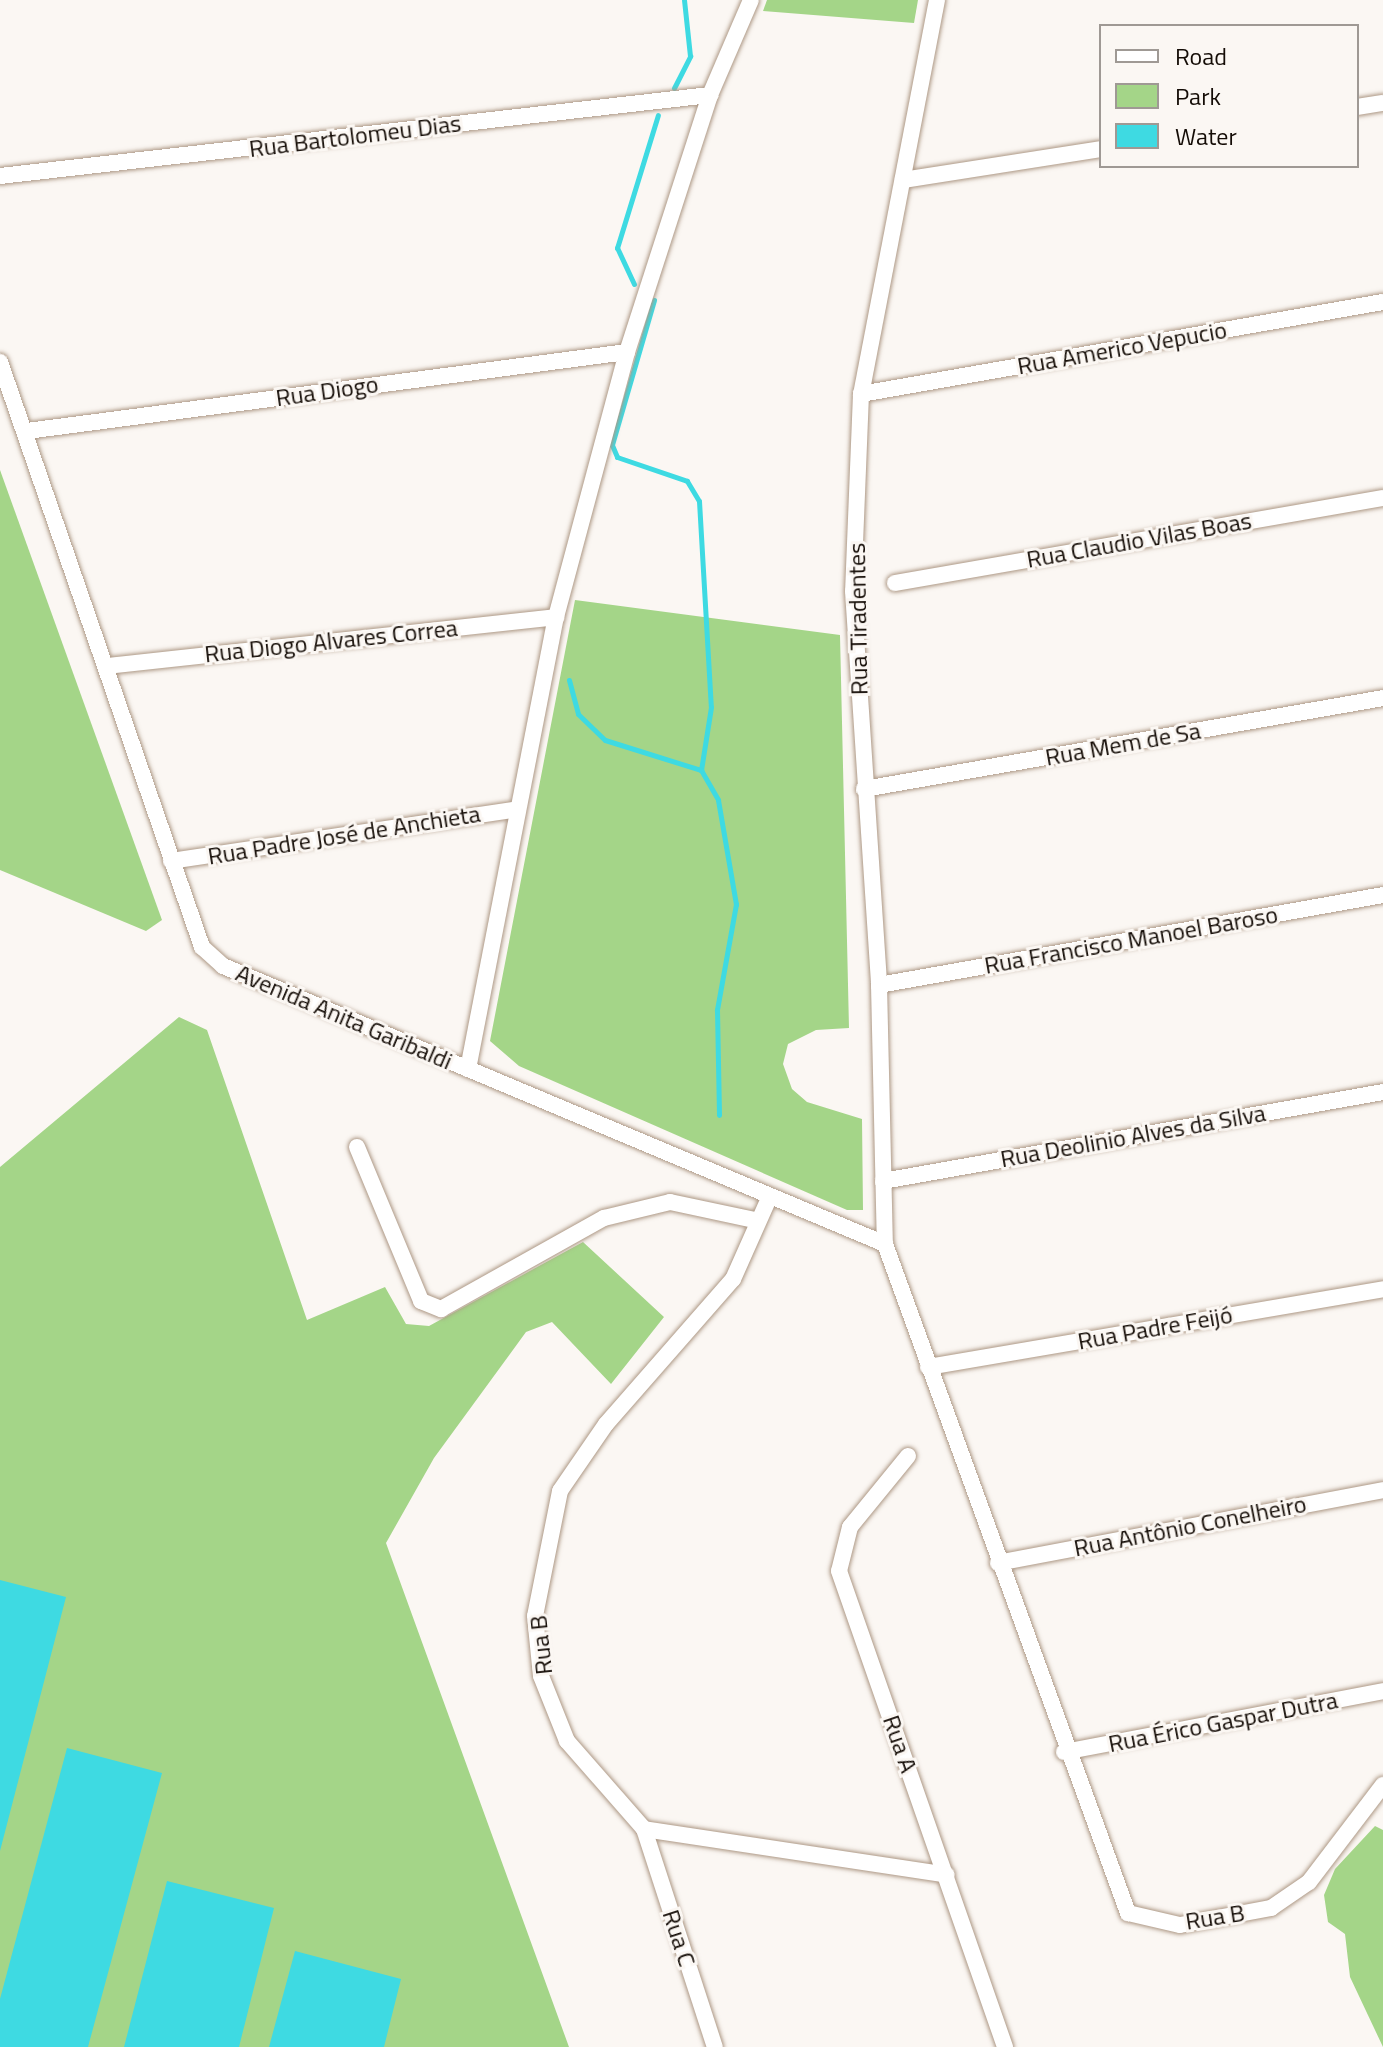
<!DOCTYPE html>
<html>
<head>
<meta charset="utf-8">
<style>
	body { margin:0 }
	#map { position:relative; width:1383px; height:2047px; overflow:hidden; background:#fbf7f3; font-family:"Titillium Web",sans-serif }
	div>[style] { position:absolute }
	.green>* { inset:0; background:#a4d588 }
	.water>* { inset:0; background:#3edae2 }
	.stream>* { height:5px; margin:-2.5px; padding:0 2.5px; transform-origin:2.5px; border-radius:2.5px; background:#3edae2 }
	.roads { filter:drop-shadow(0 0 2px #ad9885) drop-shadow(0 0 2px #ad9885) }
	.street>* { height:16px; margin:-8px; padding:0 8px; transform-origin:8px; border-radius:8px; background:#fff }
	span { translate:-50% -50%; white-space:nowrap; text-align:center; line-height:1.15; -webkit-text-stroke:6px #fbf7f3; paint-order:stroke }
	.street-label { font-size:24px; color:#140c06 }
	.legend { position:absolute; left:1099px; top:24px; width:260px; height:144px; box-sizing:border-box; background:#fbf7f3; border:2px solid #9f9994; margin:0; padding:10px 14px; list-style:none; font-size:24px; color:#140c06 }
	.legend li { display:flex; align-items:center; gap:16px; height:40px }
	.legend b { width:40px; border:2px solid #9f9994 }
</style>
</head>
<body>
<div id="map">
	<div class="green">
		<i style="clip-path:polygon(767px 0,918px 0,914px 23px,763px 11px)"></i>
		<i style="clip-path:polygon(0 470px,162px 920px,146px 931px,0 870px)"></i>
		<i style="clip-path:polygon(575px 600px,840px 635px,849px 1028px,816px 1030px,788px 1044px,783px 1064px,792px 1089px,807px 1102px,862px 1119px,863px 1210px,847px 1210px,519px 1066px,490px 1041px)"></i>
		<i style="clip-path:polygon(179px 1017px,207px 1030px,307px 1320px,385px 1287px,406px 1324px,429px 1326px,583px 1242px,664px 1317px,611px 1384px,552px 1322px,526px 1332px,434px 1458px,386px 1543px,569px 2047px,0 2047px,0 1167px)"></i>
		<i style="clip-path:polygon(1375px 1826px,1383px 1830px,1383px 2047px,1350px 1977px,1345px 1934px,1328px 1922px,1324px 1895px,1335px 1869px)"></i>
	</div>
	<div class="water">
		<i style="clip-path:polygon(0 1580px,66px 1597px,0 1851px)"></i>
		<i style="clip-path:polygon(67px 1748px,162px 1773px,88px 2047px,0 2047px,0 1999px)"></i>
		<i style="clip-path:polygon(167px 1881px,274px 1908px,239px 2047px,124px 2047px)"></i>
		<i style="clip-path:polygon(295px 1951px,401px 1979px,384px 2047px,269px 2047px)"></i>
	</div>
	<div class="stream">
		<i style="left:674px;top:88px;width:36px;rotate:-63deg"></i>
		<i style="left:690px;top:56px;width:56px;rotate:-96.1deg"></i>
		<i style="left:634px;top:284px;width:40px;rotate:-115deg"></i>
		<i style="left:617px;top:248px;width:139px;rotate:-72.9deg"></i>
		<i style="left:654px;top:300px;width:151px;rotate:106.2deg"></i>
		<i style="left:612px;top:445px;width:13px;rotate:67deg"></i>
		<i style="left:617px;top:457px;width:74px;rotate:18.9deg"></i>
		<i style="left:687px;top:481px;width:23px;rotate:59deg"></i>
		<i style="left:699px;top:501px;width:206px;rotate:86.7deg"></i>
		<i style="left:711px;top:707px;width:64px;rotate:99deg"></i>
		<i style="left:701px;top:770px;width:34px;rotate:60deg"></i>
		<i style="left:718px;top:800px;width:106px;rotate:80.2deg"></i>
		<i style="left:736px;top:904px;width:108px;rotate:100.2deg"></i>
		<i style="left:717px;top:1010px;width:105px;rotate:88.9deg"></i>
		<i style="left:569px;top:680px;width:35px;rotate:75deg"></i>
		<i style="left:578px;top:714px;width:37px;rotate:44deg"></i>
		<i style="left:605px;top:740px;width:101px;rotate:17.4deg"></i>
	</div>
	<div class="roads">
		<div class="street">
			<i style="left:937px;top:0;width:401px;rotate:100.9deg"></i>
			<i style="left:861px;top:394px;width:197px;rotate:92.3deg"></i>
			<i style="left:853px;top:591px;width:395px;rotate:86.2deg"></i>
			<i style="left:879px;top:985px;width:259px;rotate:88.7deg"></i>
			<i style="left:885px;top:1244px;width:712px;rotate:70.04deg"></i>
			<i style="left:1128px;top:1913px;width:53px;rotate:13deg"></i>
			<i style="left:1180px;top:1925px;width:93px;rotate:-10.6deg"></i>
			<i style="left:1271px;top:1908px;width:46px;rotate:-34.4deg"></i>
			<i style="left:1309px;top:1882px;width:122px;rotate:-52.7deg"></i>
			<i style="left:1357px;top:107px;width:26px;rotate:-9deg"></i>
			<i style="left:0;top:176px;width:715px;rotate:-6.51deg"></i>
			<i style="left:903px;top:180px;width:200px;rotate:-8.9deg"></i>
			<i style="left:0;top:362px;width:619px;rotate:70.95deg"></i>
			<i style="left:202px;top:947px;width:28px;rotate:42deg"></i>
			<i style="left:223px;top:966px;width:718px;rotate:22.78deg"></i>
			<i style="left:861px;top:394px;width:530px;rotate:-10deg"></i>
			<i style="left:27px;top:431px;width:605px;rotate:-7.5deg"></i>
			<i style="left:895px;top:583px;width:495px;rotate:-9.9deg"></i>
			<i style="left:107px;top:666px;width:452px;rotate:-6.2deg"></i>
			<i style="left:864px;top:789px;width:527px;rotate:-9.94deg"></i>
			<i style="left:171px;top:861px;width:350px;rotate:-8.5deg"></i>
			<i style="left:879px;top:985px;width:512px;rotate:-10.12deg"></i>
			<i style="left:468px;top:1069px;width:460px;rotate:-79deg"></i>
			<i style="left:556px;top:617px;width:274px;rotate:-75deg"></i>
			<i style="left:627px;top:352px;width:270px;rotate:-72.1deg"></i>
			<i style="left:710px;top:95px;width:103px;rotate:-66.7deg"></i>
			<i style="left:357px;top:1147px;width:167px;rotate:67.4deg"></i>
			<i style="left:421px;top:1301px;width:22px;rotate:22deg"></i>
			<i style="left:441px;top:1309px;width:187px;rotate:-29.2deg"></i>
			<i style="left:604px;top:1218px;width:68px;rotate:-13.6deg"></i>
			<i style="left:670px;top:1202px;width:87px;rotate:12deg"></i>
			<i style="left:883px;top:1181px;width:508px;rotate:-10.09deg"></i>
			<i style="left:770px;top:1196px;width:91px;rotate:114deg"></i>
			<i style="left:733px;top:1279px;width:193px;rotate:131.2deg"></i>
			<i style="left:606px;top:1424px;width:81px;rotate:124.5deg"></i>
			<i style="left:560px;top:1491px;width:127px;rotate:101.3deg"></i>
			<i style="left:535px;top:1616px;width:60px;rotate:84.3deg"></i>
			<i style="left:541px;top:1676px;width:70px;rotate:68.2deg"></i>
			<i style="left:567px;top:1741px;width:117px;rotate:48.8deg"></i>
			<i style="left:644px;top:1829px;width:306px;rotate:8.6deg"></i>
			<i style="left:928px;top:1367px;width:462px;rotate:-9.7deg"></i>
			<i style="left:908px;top:1456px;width:92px;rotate:129.2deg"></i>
			<i style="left:850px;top:1527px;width:45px;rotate:104deg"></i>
			<i style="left:839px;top:1571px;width:504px;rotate:70.77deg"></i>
			<i style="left:998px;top:1563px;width:392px;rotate:-10.7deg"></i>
			<i style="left:1064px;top:1752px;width:325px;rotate:-10.8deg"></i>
			<i style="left:644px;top:1829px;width:229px;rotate:72deg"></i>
		</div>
	</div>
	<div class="street-label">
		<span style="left:355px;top:136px;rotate:-7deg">Rua Bartolomeu Dias</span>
		<span style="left:1122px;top:348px;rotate:-10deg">Rua Americo Vepucio</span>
		<span style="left:327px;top:391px;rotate:-8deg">Rua Diogo</span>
		<span style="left:1139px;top:540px;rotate:-10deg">Rua Claudio Vilas Boas</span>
		<span style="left:858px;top:619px;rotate:-91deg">Rua Tiradentes</span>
		<span style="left:331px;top:641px;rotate:-6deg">Rua Diogo Alvares Correa</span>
		<span style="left:1123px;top:744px;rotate:-10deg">Rua Mem de Sa</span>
		<span style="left:344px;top:835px;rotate:-9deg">Rua Padre José de Anchieta</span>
		<span style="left:1131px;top:940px;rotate:-10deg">Rua Francisco Manoel Baroso</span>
		<span style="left:344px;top:1017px;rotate:23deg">Avenida Anita Garibaldi</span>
		<span style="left:1133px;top:1136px;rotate:-10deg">Rua Deolinio Alves da Silva</span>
		<span style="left:1155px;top:1328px;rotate:-10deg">Rua Padre Feijó</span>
		<span style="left:1190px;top:1526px;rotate:-11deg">Rua Antônio Conelheiro</span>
		<span style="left:541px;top:1645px;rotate:-96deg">Rua B</span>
		<span style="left:1223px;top:1722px;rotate:-11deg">Rua Érico Gaspar Dutra</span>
		<span style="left:900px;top:1744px;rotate:71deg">Rua A</span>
		<span style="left:1215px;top:1917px;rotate:-9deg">Rua B</span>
		<span style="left:679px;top:1938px;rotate:72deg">Rua C</span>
	</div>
	<ul class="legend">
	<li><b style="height:10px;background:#fff"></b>Road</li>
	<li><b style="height:22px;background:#a4d588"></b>Park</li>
	<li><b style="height:22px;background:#3edae2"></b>Water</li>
	</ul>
</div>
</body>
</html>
